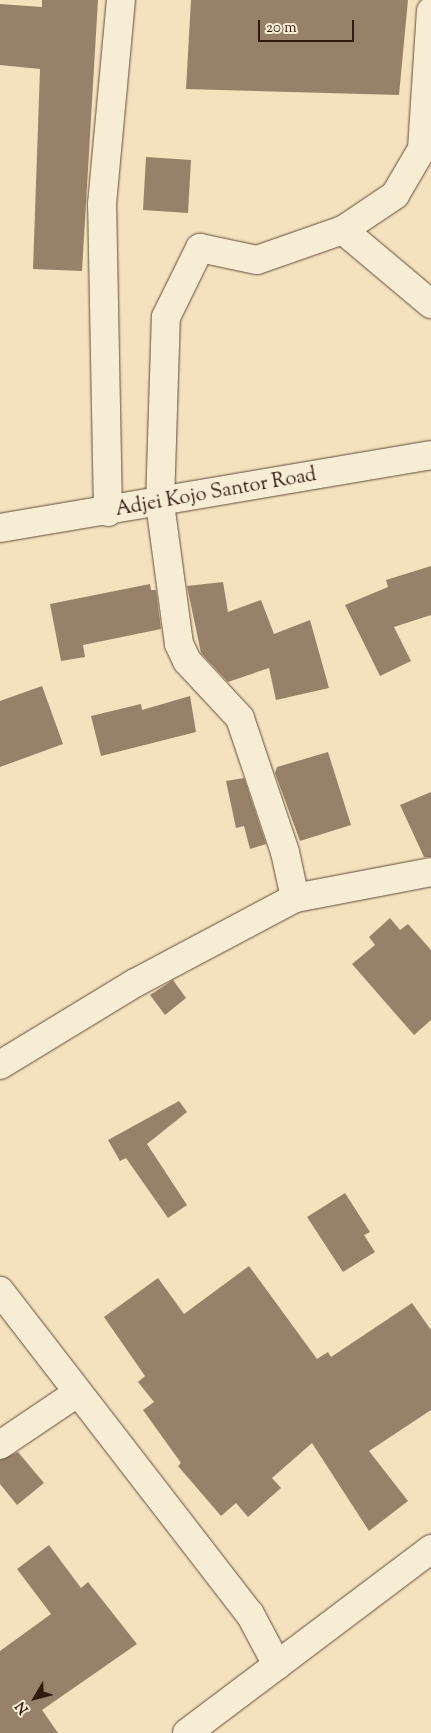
<!DOCTYPE html>
<html>
<head>
<meta charset="utf-8">
<style>
	body { margin:0 }
	#map { position:relative; width:431px; height:1733px; overflow:hidden; background:#f3e2bd; font-family:"Sorts Mill Goudy",serif }
	div>[style] { position:absolute }
	.building>* { inset:0; background:#978269 }
	.roads { filter:drop-shadow(0 0 1px #634c3a) drop-shadow(0 0 1px #634c3a) }
	.minor>* { height:28px; margin:-14px; padding:0 14px; transform-origin:14px; border-radius:14px; background:#f7ecd4 }
	span { translate:-50% -50%; white-space:nowrap; text-align:center; line-height:1.15; -webkit-text-stroke:4px #f7ecd4; paint-order:stroke }
	.street-label { font-size:20px; color:#331a0f }
	.north { position:absolute; left:10px; top:1673px; width:50px; height:50px; -webkit-text-stroke:4px #f7ecd4; paint-order:stroke; rotate:233deg; font-size:14px; font-weight:700; line-height:20px; text-align:center; color:#331a0f }
	.north::after { content:''; display:block; margin:auto; width:18px; height:22px; background:#331a0f; clip-path:polygon(50% 0,100% 100%,50% 72%,0 100%) }
	.scale { position:absolute; left:258px; top:20px; width:96px; height:22px; box-sizing:border-box; border:2px solid #331a0f; border-top:0; padding-left:6px; font-size:15px; line-height:18px; white-space:nowrap; color:#331a0f; -webkit-text-stroke:4px #f7ecd4; paint-order:stroke }
</style>
</head>
<body>
<div id="map">
	<div class="building">
		<i style="clip-path:polygon(42px 0,98px 0,82px 271px,33px 269px,40px 69px,0 65px,0 4px,42px 7px)"></i>
		<i style="clip-path:polygon(191px 0,408px 0,399px 95px,186px 89px)"></i>
		<i style="clip-path:polygon(146px 157px,191px 160px,188px 213px,143px 210px)"></i>
		<i style="clip-path:polygon(431px 566px,431px 615px,394px 627px,411px 661px,380px 676px,345px 605px,388px 587px,386px 580px)"></i>
		<i style="clip-path:polygon(223px 582px,228px 612px,261px 600px,274px 634px,310px 620px,329px 688px,276px 700px,269px 668px,228px 682px,201px 653px,187px 586px)"></i>
		<i style="clip-path:polygon(150px 584px,151px 590px,156px 590px,161px 629px,83px 645px,85px 657px,61px 661px,50px 604px)"></i>
		<i style="clip-path:polygon(42px 686px,63px 744px,0 767px,0 701px)"></i>
		<i style="clip-path:polygon(190px 696px,196px 732px,101px 756px,91px 716px,141px 704px,142px 710px)"></i>
		<i style="clip-path:polygon(328px 752px,351px 825px,300px 841px,275px 773px,277px 767px)"></i>
		<i style="clip-path:polygon(244px 778px,266px 844px,250px 849px,244px 826px,236px 828px,226px 781px)"></i>
		<i style="clip-path:polygon(431px 792px,431px 857px,424px 857px,400px 805px)"></i>
		<i style="clip-path:polygon(390px 918px,400px 930px,408px 924px,431px 950px,431px 1020px,414px 1035px,352px 964px,375px 945px,369px 937px)"></i>
		<i style="clip-path:polygon(173px 980px,186px 998px,165px 1015px,150px 995px)"></i>
		<i style="clip-path:polygon(179px 1101px,187px 1112px,147px 1144px,187px 1205px,168px 1218px,126px 1158px,120px 1161px,108px 1140px)"></i>
		<i style="clip-path:polygon(345px 1193px,370px 1232px,364px 1235px,375px 1252px,343px 1272px,307px 1217px)"></i>
		<i style="clip-path:polygon(249px 1266px,317px 1359px,328px 1352px,331px 1357px,412px 1303px,431px 1330px,431px 1410px,369px 1451px,408px 1501px,369px 1531px,312px 1443px,272px 1478px,281px 1488px,248px 1517px,236px 1503px,221px 1516px,178px 1466px,181px 1463px,143px 1410px,154px 1402px,138px 1382px,145px 1376px,104px 1317px,158px 1278px,184px 1314px)"></i>
		<i style="clip-path:polygon(18px 1452px,44px 1483px,17px 1505px,0 1484px,0 1460px)"></i>
		<i style="clip-path:polygon(49px 1545px,81px 1588px,88px 1582px,137px 1644px,42px 1710px,58px 1733px,0 1733px,0 1651px,51px 1614px,17px 1569px)"></i>
	</div>
	<div class="roads">
		<div class="minor">
			<i style="left:343px;top:230px;width:115px;rotate:40.1deg"></i>
			<i style="left:108px;top:512px;width:308px;rotate:-91.1deg"></i>
			<i style="left:102px;top:204px;width:205px;rotate:-84.7deg"></i>
			<i style="left:0;top:528px;width:437px;rotate:-9.6deg"></i>
			<i style="left:295px;top:898px;width:138px;rotate:-10.8deg"></i>
			<i style="left:0;top:1065px;width:158px;rotate:-31.3deg"></i>
			<i style="left:135px;top:983px;width:181px;rotate:-28deg"></i>
			<i style="left:295px;top:898px;width:47px;rotate:-102.3deg"></i>
			<i style="left:285px;top:852px;width:141px;rotate:-108.6deg"></i>
			<i style="left:240px;top:718px;width:78px;rotate:-132.9deg"></i>
			<i style="left:187px;top:661px;width:19px;rotate:-115deg"></i>
			<i style="left:179px;top:644px;width:141px;rotate:-97.7deg"></i>
			<i style="left:160px;top:504px;width:187px;rotate:-88.2deg"></i>
			<i style="left:166px;top:317px;width:77px;rotate:-63.8deg"></i>
			<i style="left:200px;top:248px;width:58px;rotate:11.9deg"></i>
			<i style="left:257px;top:260px;width:91px;rotate:-19.2deg"></i>
			<i style="left:343px;top:230px;width:63px;rotate:-33.9deg"></i>
			<i style="left:395px;top:195px;width:53px;rotate:-59.6deg"></i>
			<i style="left:422px;top:149px;width:138px;rotate:-86.3deg"></i>
			<i style="left:0;top:1291px;width:408px;rotate:52.3deg"></i>
			<i style="left:250px;top:1614px;width:58px;rotate:62.1deg"></i>
			<i style="left:0;top:1445px;width:93px;rotate:-34deg"></i>
			<i style="left:187px;top:1733px;width:306px;rotate:-37deg"></i>
		</div>
	</div>
	<div class="street-label">
		<span style="left:216px;top:493px;rotate:-10deg">Adjei Kojo Santor Road</span>
	</div>
	<div class="north">N</div>
	<div class="scale">20 m</div>
</div>
</body>
</html>
